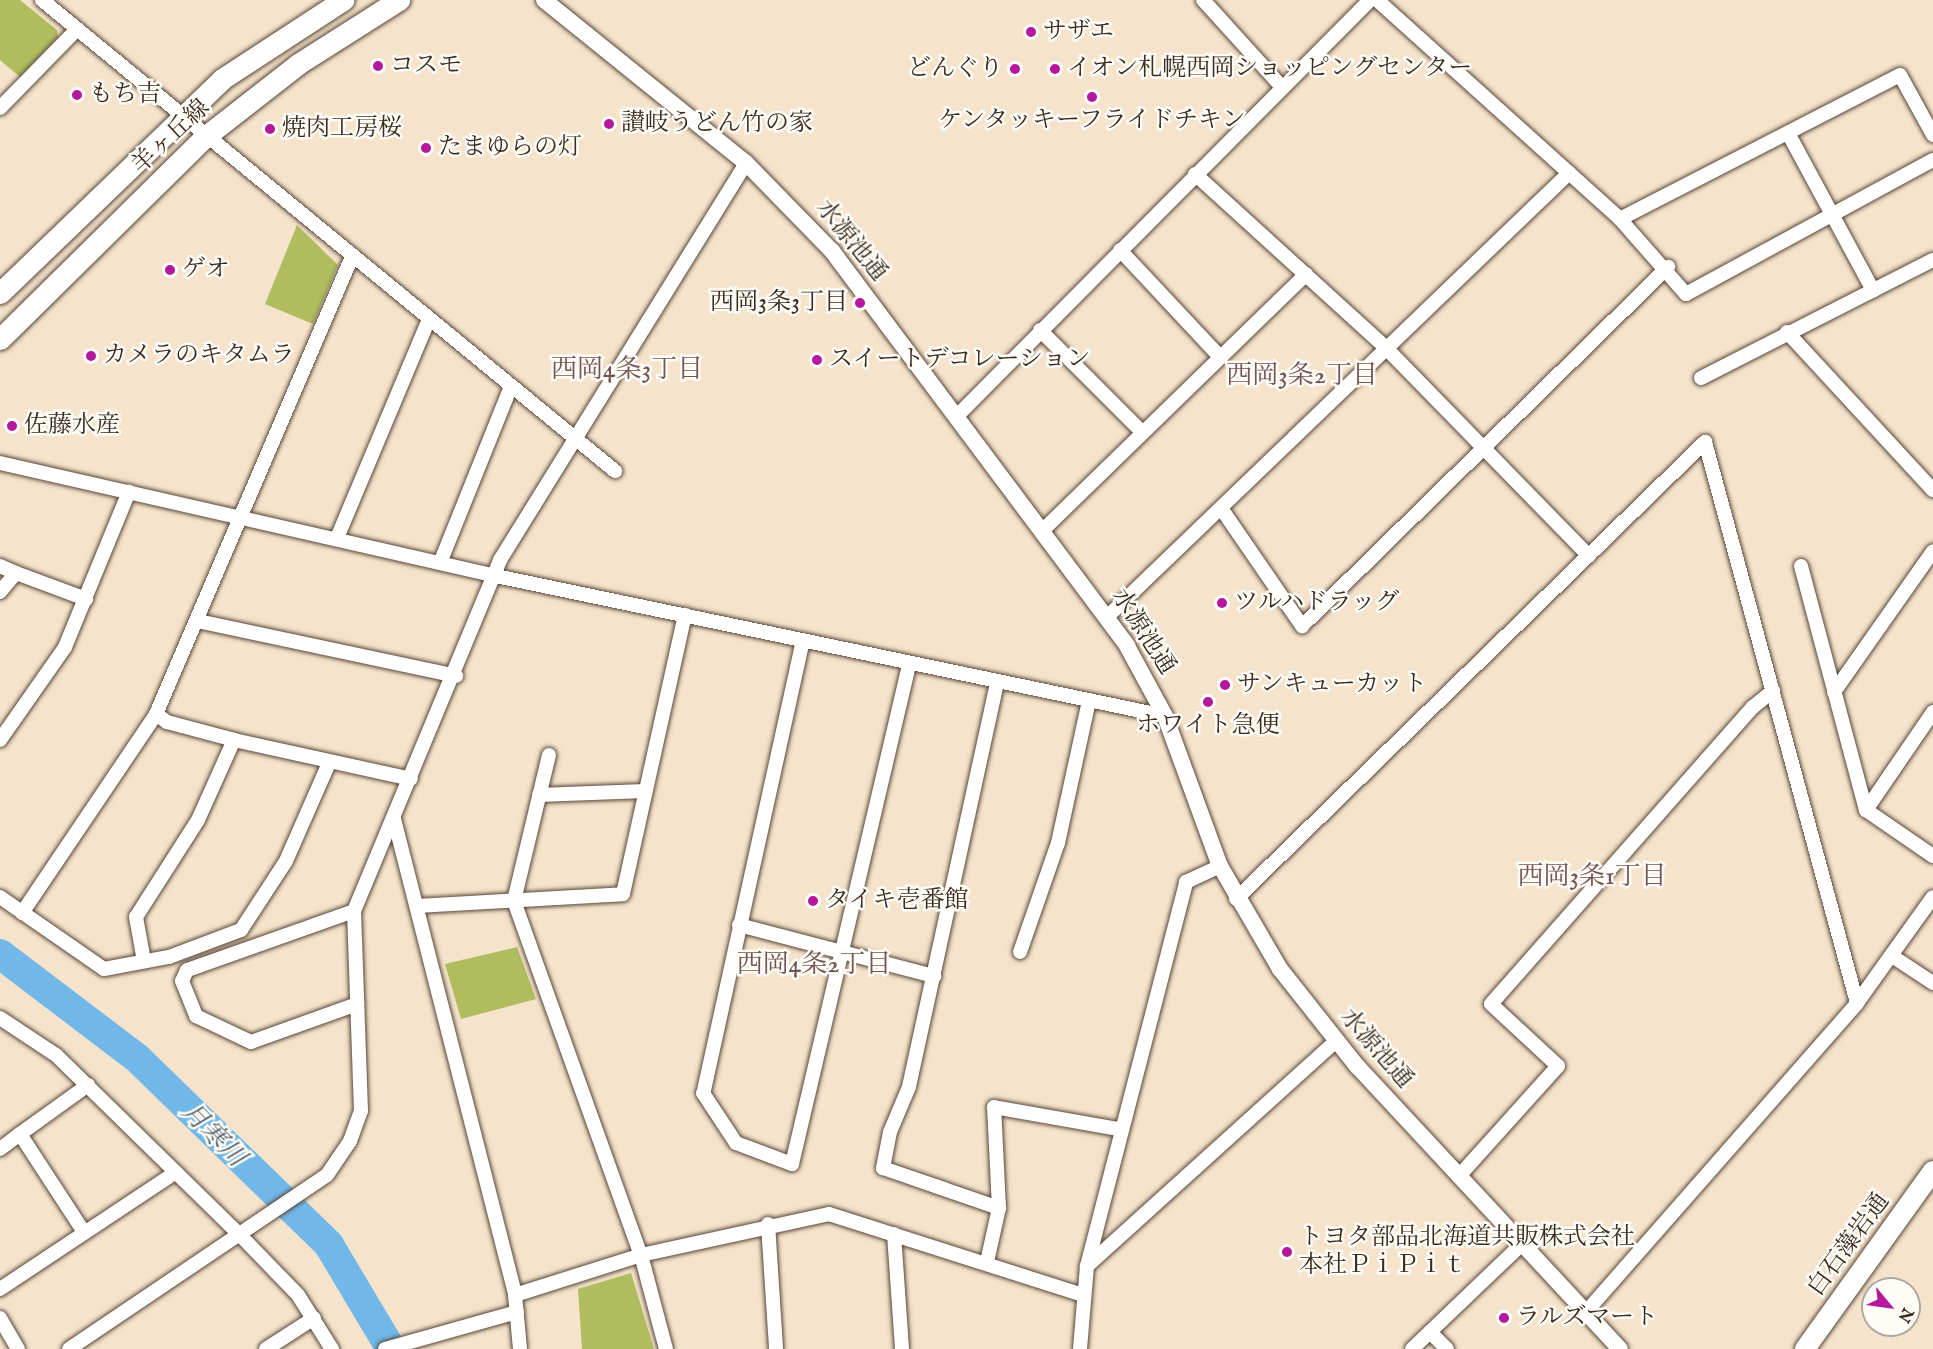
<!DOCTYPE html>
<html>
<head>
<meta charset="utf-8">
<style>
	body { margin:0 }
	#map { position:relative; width:1933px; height:1349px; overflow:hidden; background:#f6e3cb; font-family:"IM FELL English","Noto Serif JP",serif }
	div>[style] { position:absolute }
	.green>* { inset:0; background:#afbd5f }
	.river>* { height:30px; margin:-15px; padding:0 15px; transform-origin:15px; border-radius:15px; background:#71b8e9 }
	.roads { filter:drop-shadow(0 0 2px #574638) drop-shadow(0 0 2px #574638) }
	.minor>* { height:14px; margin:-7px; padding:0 7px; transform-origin:7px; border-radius:7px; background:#fff }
	.tertiary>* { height:16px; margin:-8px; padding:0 8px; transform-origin:8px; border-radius:8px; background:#fff }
	.secondary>* { height:20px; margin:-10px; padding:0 10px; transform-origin:10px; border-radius:10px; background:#fff }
	.primary>* { height:21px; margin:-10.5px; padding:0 10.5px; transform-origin:10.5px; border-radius:10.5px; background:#fff }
	.dots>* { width:16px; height:16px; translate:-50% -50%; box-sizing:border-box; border:3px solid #fdfcf7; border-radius:50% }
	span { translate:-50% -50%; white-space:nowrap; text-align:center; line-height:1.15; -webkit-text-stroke:5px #fdfcf7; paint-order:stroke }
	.poi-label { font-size:24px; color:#3b2a1e }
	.left { translate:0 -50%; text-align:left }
	.right { translate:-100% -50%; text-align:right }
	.street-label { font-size:24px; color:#3b2a1e }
	.neighbourhood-label { font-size:26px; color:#735453 }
	.water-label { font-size:26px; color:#4e5c65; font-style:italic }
	.north { position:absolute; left:1861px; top:1277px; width:60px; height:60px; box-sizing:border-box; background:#fdfcf7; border:2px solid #afa8a0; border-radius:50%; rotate:119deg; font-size:16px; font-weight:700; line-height:24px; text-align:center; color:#3b2a1e }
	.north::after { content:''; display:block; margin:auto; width:21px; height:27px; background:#b5179e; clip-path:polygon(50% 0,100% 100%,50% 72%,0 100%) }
</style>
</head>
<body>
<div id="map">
	<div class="green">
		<i style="clip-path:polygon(0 0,20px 0,57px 30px,58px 37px,20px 77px,0 60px)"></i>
		<i style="clip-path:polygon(297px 225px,338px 265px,313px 324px,265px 304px)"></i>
		<i style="clip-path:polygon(517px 947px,536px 999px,461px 1019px,445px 964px)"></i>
		<i style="clip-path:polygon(631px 1273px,654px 1349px,582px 1349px,578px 1289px)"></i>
	</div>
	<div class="river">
		<i style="left:0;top:954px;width:172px;rotate:37.2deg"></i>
		<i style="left:137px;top:1058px;width:268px;rotate:44.2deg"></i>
		<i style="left:329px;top:1245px;width:121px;rotate:59.2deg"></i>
	</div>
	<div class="roads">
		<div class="minor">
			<i style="left:42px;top:0;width:742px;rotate:39.42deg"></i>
			<i style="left:1203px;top:0;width:116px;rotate:47.8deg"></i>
			<i style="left:1377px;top:0;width:327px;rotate:42deg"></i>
			<i style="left:0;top:108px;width:110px;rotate:-45.7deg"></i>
			<i style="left:1788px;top:133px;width:179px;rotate:61.6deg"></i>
			<i style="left:1933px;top:135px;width:68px;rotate:-118.8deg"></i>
			<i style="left:1900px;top:75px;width:315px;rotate:152.8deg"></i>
			<i style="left:1620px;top:219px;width:100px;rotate:48.7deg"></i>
			<i style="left:1686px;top:294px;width:281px;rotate:-28.5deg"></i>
			<i style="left:1195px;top:174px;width:260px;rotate:42.3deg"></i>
			<i style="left:1387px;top:349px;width:289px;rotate:45.7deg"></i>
			<i style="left:1120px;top:250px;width:146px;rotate:46.9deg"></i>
			<i style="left:1040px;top:330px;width:143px;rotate:45deg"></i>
			<i style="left:1787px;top:332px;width:215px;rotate:47.3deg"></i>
			<i style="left:1701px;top:378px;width:260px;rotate:-27deg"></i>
			<i style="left:956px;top:417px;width:588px;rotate:-45.21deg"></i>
			<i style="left:0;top:463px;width:509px;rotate:12.83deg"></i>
			<i style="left:496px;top:576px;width:683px;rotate:11.82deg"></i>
			<i style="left:1223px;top:511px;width:140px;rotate:55.5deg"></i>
			<i style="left:1302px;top:626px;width:513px;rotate:-44.45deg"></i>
			<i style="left:1043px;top:530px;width:367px;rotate:-44.2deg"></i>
			<i style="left:337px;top:538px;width:235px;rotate:-67.2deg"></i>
			<i style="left:440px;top:563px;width:188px;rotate:-68.1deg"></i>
			<i style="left:0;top:566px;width:17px;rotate:24deg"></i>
			<i style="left:1801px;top:566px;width:253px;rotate:75.1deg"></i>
			<i style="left:1866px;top:810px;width:81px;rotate:34.5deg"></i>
			<i style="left:0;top:592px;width:25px;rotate:-50deg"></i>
			<i style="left:16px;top:573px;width:75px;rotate:20.4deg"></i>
			<i style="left:1107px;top:617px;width:641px;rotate:-43.86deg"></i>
			<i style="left:198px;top:621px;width:264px;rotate:12deg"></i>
			<i style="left:803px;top:640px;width:464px;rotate:102.4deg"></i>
			<i style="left:703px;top:1093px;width:60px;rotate:56.6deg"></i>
			<i style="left:736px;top:1143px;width:60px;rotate:20.6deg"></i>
			<i style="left:792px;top:1164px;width:513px;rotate:-76.8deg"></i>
			<i style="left:997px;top:683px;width:413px;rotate:102.3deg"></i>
			<i style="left:909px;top:1087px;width:49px;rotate:112.9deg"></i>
			<i style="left:890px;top:1132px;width:37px;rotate:101deg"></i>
			<i style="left:883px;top:1168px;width:123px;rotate:19deg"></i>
			<i style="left:1834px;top:692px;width:172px;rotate:-54.9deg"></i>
			<i style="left:156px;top:714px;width:14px;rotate:36deg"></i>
			<i style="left:167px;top:722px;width:69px;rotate:15deg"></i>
			<i style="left:234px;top:740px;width:181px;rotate:12.4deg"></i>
			<i style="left:0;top:740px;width:113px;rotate:-55deg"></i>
			<i style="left:65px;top:647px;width:168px;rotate:-67.6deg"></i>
			<i style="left:549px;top:755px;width:150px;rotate:103.5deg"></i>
			<i style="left:514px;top:901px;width:376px;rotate:70.3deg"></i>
			<i style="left:641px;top:1255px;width:97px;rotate:75.1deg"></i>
			<i style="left:539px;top:795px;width:106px;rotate:-2.2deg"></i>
			<i style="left:1866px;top:810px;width:119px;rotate:-55.6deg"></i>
			<i style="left:394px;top:819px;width:491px;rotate:75.7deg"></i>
			<i style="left:515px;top:1295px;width:54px;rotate:84.7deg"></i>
			<i style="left:0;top:897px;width:126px;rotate:34.7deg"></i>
			<i style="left:104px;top:969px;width:66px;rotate:-10.5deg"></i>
			<i style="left:169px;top:957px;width:77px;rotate:-20.6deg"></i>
			<i style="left:241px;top:930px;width:82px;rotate:-56.9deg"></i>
			<i style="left:286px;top:861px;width:107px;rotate:-66.3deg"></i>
			<i style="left:1236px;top:899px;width:655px;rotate:-44.26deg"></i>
			<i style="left:1705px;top:442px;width:581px;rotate:74.84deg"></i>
			<i style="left:417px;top:906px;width:206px;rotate:-3.3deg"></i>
			<i style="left:623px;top:894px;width:286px;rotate:-77.5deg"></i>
			<i style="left:354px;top:911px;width:177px;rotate:160.5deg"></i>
			<i style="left:187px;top:970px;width:12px;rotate:114deg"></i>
			<i style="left:182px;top:981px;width:38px;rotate:68deg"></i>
			<i style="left:196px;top:1016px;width:61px;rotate:25.3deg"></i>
			<i style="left:251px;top:1042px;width:113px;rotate:-19.7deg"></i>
			<i style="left:22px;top:913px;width:240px;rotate:-56deg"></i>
			<i style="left:156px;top:714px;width:499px;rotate:-66.8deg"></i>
			<i style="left:739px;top:925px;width:202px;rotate:14.7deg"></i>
			<i style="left:1020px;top:952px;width:115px;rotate:-70.8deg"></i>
			<i style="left:1058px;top:843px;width:145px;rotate:-77.7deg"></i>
			<i style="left:1892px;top:956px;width:49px;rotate:33.4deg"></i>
			<i style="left:144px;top:961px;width:45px;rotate:-100.3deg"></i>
			<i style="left:136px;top:917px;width:115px;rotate:-57.4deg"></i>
			<i style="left:198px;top:820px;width:88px;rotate:-65.8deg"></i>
			<i style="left:0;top:1018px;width:67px;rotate:33.5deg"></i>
			<i style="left:56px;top:1055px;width:257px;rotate:44.4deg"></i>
			<i style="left:240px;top:1235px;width:83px;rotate:46deg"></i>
			<i style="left:298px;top:1295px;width:64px;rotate:57.8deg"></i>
			<i style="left:20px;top:1134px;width:84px;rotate:-35.8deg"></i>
			<i style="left:0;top:1149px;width:25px;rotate:-37deg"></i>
			<i style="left:20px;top:1134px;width:117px;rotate:56.9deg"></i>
			<i style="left:1459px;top:1176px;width:148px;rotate:-48deg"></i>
			<i style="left:1558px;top:1066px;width:91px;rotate:-137.2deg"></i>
			<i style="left:1491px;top:1004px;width:396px;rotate:-48.6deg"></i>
			<i style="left:1753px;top:707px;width:26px;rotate:-39deg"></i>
			<i style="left:768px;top:1224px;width:125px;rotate:86.3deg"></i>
			<i style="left:894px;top:1234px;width:115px;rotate:86deg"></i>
			<i style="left:987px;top:1262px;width:55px;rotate:-77.5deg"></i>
			<i style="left:999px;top:1208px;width:101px;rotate:-92.8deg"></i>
			<i style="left:994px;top:1107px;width:127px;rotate:10deg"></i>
			<i style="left:1087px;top:1266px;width:334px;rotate:-42.1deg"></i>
			<i style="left:0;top:1289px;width:211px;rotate:-33.6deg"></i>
			<i style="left:515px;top:1295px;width:132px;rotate:-17.6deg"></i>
			<i style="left:641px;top:1255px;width:192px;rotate:-12.3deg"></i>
			<i style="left:829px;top:1214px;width:267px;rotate:17.7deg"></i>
			<i style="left:1586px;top:1312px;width:411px;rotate:-48.7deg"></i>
			<i style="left:1857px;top:1003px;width:130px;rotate:-54.4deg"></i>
			<i style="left:0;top:1318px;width:36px;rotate:60deg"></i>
			<i style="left:1430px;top:1332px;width:24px;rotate:45deg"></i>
			<i style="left:69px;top:1349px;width:311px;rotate:-34deg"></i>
			<i style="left:327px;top:1175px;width:41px;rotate:-55.9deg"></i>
			<i style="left:350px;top:1141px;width:32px;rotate:-70deg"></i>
			<i style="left:361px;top:1111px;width:200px;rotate:-92deg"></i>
			<i style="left:354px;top:911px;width:380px;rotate:-67.4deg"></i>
			<i style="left:500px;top:560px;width:467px;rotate:-58.2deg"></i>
			<i style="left:266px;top:1349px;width:57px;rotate:-32.9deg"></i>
			<i style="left:385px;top:1349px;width:137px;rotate:-15.7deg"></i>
			<i style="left:1080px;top:1349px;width:83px;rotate:-85.2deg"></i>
			<i style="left:1087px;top:1266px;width:397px;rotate:-75.5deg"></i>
			<i style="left:1186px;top:882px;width:38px;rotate:-25deg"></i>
			<i style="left:1412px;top:1349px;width:151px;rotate:-43.7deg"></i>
		</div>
		<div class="tertiary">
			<i style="left:544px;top:0;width:260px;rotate:38.9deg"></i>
			<i style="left:746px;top:163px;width:123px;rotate:45.7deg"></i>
			<i style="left:832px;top:251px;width:493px;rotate:53.2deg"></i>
			<i style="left:1127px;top:646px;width:80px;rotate:61.5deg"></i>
			<i style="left:1165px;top:716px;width:160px;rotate:69.9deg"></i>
			<i style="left:1220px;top:866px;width:119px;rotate:59.8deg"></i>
			<i style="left:1280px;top:969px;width:124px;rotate:51.6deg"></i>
			<i style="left:1357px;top:1066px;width:386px;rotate:47.1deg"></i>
		</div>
		<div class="secondary">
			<i style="left:1805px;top:1349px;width:219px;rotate:-54.3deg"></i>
		</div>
		<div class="primary">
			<i style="left:0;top:293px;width:308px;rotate:-43.9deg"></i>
			<i style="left:222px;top:79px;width:145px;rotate:-33.1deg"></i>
			<i style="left:0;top:339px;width:289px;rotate:-44.6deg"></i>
			<i style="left:206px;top:136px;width:117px;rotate:-38deg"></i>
			<i style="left:298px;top:64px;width:120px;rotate:-32.4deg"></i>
		</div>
	</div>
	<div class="dots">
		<i style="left:1031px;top:32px;background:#b5179e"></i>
		<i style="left:378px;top:66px;background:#b5179e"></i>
		<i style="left:1015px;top:69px;background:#b5179e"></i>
		<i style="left:1055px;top:69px;background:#b5179e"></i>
		<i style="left:77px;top:95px;background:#b5179e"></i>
		<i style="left:1092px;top:97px;background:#b5179e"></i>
		<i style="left:609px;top:124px;background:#b5179e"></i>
		<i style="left:270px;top:129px;background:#b5179e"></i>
		<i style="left:426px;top:148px;background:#b5179e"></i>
		<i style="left:170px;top:270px;background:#b5179e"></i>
		<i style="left:860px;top:303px;background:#b5179e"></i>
		<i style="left:91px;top:356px;background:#b5179e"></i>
		<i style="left:817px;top:360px;background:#b5179e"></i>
		<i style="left:12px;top:426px;background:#b5179e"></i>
		<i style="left:1222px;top:603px;background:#b5179e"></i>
		<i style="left:1225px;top:685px;background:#b5179e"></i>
		<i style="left:1208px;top:702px;background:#b5179e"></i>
		<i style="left:813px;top:901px;background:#b5179e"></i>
		<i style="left:1287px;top:1252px;background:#b5179e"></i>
		<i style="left:1504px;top:1318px;background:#b5179e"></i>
	</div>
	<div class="poi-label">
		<span class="left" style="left:1043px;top:32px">サザエ</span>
		<span class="left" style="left:390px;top:66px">コスモ</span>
		<span class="right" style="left:1003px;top:69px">どんぐり</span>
		<span class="left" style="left:1067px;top:69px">イオン札幌西岡ショッピングセンター</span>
		<span class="left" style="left:89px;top:95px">もち吉</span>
		<span style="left:1092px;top:121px">ケンタッキーフライドチキン</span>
		<span class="left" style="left:621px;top:124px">讃岐うどん竹の家</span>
		<span class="left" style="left:282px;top:129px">焼肉工房桜</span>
		<span class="left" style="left:438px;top:148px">たまゆらの灯</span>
		<span class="left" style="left:182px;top:270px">ゲオ</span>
		<span class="right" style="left:848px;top:303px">西岡3条3丁目</span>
		<span class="left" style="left:103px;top:356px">カメラのキタムラ</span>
		<span class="left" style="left:829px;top:360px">スイートデコレーション</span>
		<span class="left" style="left:24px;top:426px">佐藤水産</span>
		<span class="left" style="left:1234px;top:603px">ツルハドラッグ</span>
		<span class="left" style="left:1237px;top:685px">サンキューカット</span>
		<span style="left:1208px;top:726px">ホワイト急便</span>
		<span class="left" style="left:825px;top:901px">タイキ壱番館</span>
		<span class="left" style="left:1299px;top:1252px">トヨタ部品北海道共販株式会社<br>本社ＰｉＰｉｔ</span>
		<span class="left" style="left:1516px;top:1318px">ラルズマート</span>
	</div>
	<div class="street-label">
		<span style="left:171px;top:137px;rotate:-43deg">羊ヶ丘線</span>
		<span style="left:851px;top:241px;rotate:51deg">水源池通</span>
		<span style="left:1143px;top:632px;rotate:57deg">水源池通</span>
		<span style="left:1376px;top:1049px;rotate:49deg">水源池通</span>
		<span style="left:1849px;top:1245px;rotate:-54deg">白石藻岩通</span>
	</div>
	<div class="neighbourhood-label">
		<span style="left:627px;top:370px">西岡4条3丁目</span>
		<span style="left:1302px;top:376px">西岡3条2丁目</span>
		<span style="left:1592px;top:877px">西岡3条1丁目</span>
		<span style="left:814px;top:965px">西岡4条2丁目</span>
	</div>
	<div class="water-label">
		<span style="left:213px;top:1135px;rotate:45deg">月寒川</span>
	</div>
	<div class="north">N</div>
</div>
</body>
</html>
